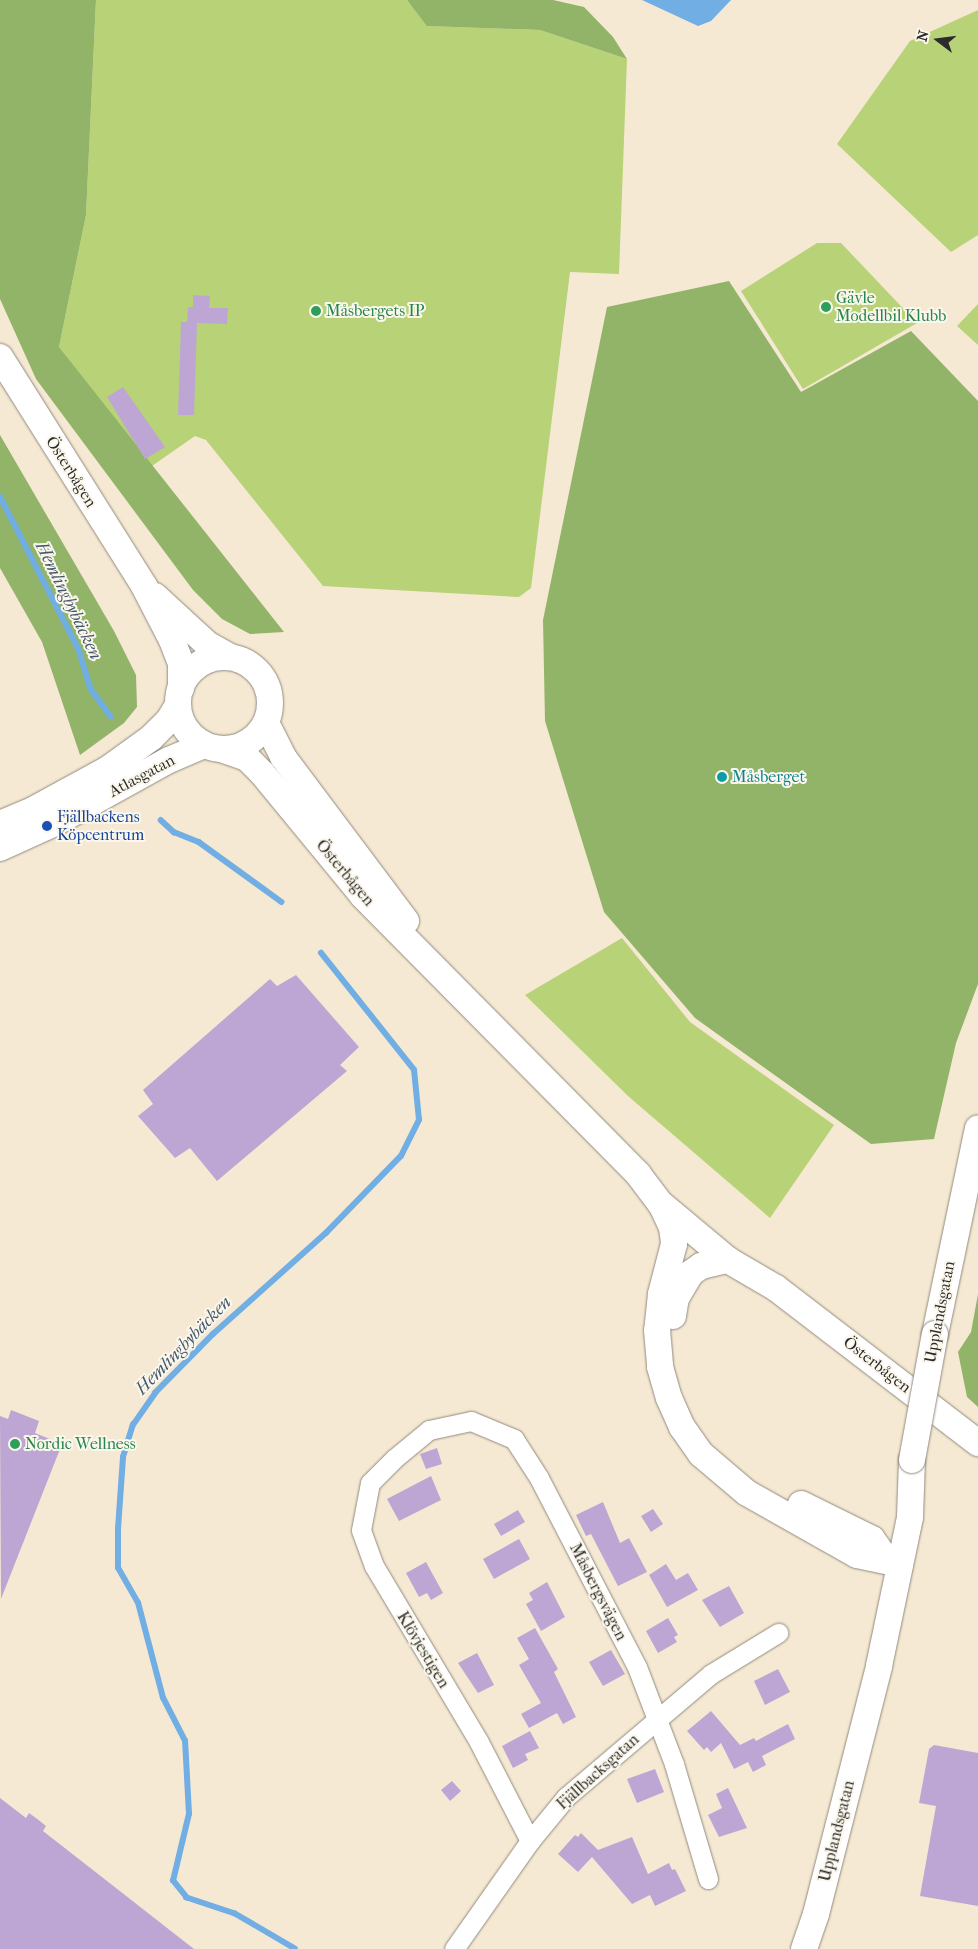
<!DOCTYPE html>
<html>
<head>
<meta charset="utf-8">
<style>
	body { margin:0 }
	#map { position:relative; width:978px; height:1949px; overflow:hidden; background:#f6e9d3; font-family:"IM FELL French Canon",serif }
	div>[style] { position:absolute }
	.green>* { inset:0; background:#b8d277 }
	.forest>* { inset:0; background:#92b468 }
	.water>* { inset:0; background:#70aee3 }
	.stream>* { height:5.5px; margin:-2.75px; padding:0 2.75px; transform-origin:2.75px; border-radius:2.75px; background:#70aee3 }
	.building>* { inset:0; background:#bda6d3 }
	.roads { filter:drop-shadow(0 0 1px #908a7f) drop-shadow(0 0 1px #908a7f) }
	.street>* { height:19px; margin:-9.5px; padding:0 9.5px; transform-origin:9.5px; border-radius:9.5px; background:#fff }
	.secondary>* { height:26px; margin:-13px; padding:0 13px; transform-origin:13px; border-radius:13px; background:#fff }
	.secondary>.ring { margin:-13px; padding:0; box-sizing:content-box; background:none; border:26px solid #fff; border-radius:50% }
	.bridges { filter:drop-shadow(0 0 1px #908a7f) drop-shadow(0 0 1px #908a7f) }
	.secondary-bridge>* { height:26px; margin:-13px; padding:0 13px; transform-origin:13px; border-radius:13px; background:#fff }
	.dots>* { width:14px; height:14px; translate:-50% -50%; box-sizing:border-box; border:2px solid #fbf7ec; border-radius:50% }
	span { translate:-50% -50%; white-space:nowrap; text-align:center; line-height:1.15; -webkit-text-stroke:4px #fbf7ec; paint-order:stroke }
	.leisure-label { font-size:16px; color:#27864d }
	.left { translate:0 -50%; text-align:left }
	.street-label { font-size:16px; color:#2b2b2b }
	.culture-label { font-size:16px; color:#0d838f }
	.transit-label { font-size:16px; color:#164399 }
	.water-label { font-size:18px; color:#43596b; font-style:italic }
	.north { position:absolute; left:913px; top:15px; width:50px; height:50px; -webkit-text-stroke:4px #fbf7ec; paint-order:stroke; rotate:285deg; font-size:14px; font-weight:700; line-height:20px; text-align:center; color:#2b2b2b }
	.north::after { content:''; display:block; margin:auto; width:18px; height:22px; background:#2b2b2b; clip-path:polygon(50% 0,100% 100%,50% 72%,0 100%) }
</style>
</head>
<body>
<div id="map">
	<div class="green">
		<i style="clip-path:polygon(96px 0,407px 0,428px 26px,540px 30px,627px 59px,619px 274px,570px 272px,531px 588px,519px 597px,323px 586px,206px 440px,195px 436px,149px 468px,59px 347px,86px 215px)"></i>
		<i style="clip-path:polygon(978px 10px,978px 235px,951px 252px,837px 144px,910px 41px)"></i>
		<i style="clip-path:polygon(817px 243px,841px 243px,917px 323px,803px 389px,741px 291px)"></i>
		<i style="clip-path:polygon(978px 304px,978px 345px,957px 326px)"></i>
		<i style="clip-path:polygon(622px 938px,690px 1022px,834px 1125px,770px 1218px,628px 1096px,525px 995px)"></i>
	</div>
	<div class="forest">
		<i style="clip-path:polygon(0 0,96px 0,86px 215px,59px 347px,284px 632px,250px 634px,222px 619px,193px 590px,36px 379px,0 299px)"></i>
		<i style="clip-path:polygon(407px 0,553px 0,584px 7px,613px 37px,627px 59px,540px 30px,427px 26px)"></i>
		<i style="clip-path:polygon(729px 281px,801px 392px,911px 331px,978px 401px,978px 984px,956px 1043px,934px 1139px,871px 1144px,695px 1018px,604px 912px,545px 721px,543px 620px,607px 307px)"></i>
		<i style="clip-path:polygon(0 435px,114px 631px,136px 675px,137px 707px,124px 723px,80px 755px,42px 642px,0 568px)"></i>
		<i style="clip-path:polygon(978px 1294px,978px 1407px,967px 1397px,958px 1352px,971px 1332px)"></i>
	</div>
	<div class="water">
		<i style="clip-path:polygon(642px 0,731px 0,711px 21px,698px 26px)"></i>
	</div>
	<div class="stream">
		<i style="left:0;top:496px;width:173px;rotate:62.8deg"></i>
		<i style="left:79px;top:650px;width:41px;rotate:72.9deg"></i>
		<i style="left:91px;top:689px;width:34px;rotate:54deg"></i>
		<i style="left:161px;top:820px;width:18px;rotate:43deg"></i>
		<i style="left:174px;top:832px;width:27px;rotate:22deg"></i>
		<i style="left:199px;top:842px;width:102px;rotate:35.9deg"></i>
		<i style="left:295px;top:1949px;width:69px;rotate:-149.7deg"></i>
		<i style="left:235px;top:1914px;width:51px;rotate:-161.6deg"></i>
		<i style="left:187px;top:1898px;width:22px;rotate:-129deg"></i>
		<i style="left:173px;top:1881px;width:69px;rotate:-76.6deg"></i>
		<i style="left:189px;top:1814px;width:73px;rotate:-93.1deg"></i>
		<i style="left:185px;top:1741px;width:48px;rotate:-117.1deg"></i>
		<i style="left:163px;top:1698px;width:98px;rotate:-104.7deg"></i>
		<i style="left:138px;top:1603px;width:40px;rotate:-119.7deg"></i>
		<i style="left:118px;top:1568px;width:39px;rotate:-90deg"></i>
		<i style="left:118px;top:1529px;width:72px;rotate:-86deg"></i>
		<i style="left:123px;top:1457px;width:34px;rotate:-73deg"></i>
		<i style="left:133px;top:1425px;width:39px;rotate:-55deg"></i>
		<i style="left:155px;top:1393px;width:83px;rotate:-45.5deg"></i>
		<i style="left:213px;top:1334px;width:152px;rotate:-41.8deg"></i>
		<i style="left:326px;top:1233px;width:107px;rotate:-45.8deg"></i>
		<i style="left:401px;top:1156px;width:40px;rotate:-63.4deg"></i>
		<i style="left:419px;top:1120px;width:50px;rotate:-95.7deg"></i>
		<i style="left:414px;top:1070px;width:149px;rotate:-128.5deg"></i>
	</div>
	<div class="building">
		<i style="clip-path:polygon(193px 295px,210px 296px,209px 308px,228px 308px,227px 324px,197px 323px,194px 415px,178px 415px,181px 322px,187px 322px,188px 307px,193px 307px)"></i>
		<i style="clip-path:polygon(123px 387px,165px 447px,145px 459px,107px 397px)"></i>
		<i style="clip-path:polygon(296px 975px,359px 1047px,340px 1065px,347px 1071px,217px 1181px,190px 1148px,175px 1158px,138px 1116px,153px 1104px,143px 1090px,270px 979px,277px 986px)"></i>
		<i style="clip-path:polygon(11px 1410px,39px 1421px,35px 1433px,62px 1444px,1px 1599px,0 1416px,8px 1419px)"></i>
		<i style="clip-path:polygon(437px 1448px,442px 1464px,426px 1469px,420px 1454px)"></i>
		<i style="clip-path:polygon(431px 1476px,441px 1500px,399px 1521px,387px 1499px)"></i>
		<i style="clip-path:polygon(603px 1502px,620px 1543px,629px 1538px,647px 1572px,618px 1586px,591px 1534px,586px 1536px,576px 1515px)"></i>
		<i style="clip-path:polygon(653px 1509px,663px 1524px,651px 1532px,641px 1516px)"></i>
		<i style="clip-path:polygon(518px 1510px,525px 1522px,501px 1536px,494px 1524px)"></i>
		<i style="clip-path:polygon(519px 1539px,530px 1559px,494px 1579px,483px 1559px)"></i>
		<i style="clip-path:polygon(426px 1562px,443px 1593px,431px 1600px,427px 1593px,419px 1597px,406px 1573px)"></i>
		<i style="clip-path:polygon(666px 1564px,676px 1580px,688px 1573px,698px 1590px,667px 1607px,649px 1575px)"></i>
		<i style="clip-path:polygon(547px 1582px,565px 1617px,541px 1631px,526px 1604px,533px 1600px,529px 1593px)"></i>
		<i style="clip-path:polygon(729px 1586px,744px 1613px,720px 1627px,702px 1600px)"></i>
		<i style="clip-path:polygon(668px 1618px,678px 1635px,674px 1637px,677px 1642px,658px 1653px,646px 1631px)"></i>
		<i style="clip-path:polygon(535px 1628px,558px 1669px,554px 1672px,576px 1717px,563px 1724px,557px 1713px,529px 1728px,521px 1714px,541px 1703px,519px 1665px,529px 1659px,517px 1638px)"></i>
		<i style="clip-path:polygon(611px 1650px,625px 1674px,603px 1686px,589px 1662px)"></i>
		<i style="clip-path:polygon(477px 1653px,494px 1685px,478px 1693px,458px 1663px)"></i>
		<i style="clip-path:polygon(778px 1669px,790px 1692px,765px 1705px,754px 1681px)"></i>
		<i style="clip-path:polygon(711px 1711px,740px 1745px,754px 1738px,756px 1741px,788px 1724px,795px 1739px,762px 1756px,766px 1765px,753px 1772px,748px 1762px,734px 1769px,721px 1743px,711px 1752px,707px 1747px,704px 1750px,687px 1731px)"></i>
		<i style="clip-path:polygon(530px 1731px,539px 1748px,525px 1754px,528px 1760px,513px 1768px,502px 1746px)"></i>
		<i style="clip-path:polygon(934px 1745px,978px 1753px,978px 1906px,920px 1896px,936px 1806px,919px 1803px,929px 1749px)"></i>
		<i style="clip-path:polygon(655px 1769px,664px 1792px,637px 1803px,627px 1779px)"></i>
		<i style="clip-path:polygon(452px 1781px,461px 1791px,450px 1801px,441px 1790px)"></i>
		<i style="clip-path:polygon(728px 1788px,747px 1828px,719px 1837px,708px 1815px,722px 1808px,716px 1794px)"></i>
		<i style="clip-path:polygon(0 1798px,26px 1818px,29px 1813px,36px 1818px,46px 1826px,43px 1831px,194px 1949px,0 1949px)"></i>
		<i style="clip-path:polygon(581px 1833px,598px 1850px,632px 1837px,648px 1874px,669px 1863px,672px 1870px,675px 1869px,686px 1891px,655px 1906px,650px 1895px,632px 1904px,592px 1857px,578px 1872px,558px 1854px,575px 1835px,578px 1837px)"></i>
	</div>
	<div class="roads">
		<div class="street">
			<i style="left:530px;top:1841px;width:111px;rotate:-117.3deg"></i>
			<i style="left:479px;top:1742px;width:205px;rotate:-120.8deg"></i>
			<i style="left:374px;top:1566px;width:38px;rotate:-110deg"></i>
			<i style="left:361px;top:1530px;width:48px;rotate:-79.2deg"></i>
			<i style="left:370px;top:1483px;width:35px;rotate:-45deg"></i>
			<i style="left:395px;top:1458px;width:44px;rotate:-39.5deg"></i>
			<i style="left:429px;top:1430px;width:43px;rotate:-12.1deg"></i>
			<i style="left:471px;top:1421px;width:47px;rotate:22.7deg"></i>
			<i style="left:514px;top:1439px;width:46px;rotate:57.3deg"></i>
			<i style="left:539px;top:1478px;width:213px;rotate:62.6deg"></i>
			<i style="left:637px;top:1667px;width:104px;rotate:69.1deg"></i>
			<i style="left:674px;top:1764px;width:120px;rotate:73.5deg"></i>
			<i style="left:454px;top:1949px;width:132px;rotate:-54.9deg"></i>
			<i style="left:530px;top:1841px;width:57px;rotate:-50.7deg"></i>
			<i style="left:566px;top:1797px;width:190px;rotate:-40.3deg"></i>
			<i style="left:711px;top:1674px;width:79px;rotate:-31.5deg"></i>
		</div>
		<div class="secondary">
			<i style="left:0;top:357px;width:271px;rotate:57.8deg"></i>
			<i style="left:144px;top:586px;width:61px;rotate:62.6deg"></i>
			<i style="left:172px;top:640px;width:26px;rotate:69deg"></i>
			<i style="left:181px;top:664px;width:24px;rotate:90deg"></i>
			<i style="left:155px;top:596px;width:71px;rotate:42.7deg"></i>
			<i style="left:207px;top:644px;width:26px;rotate:29deg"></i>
			<i class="ring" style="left:178px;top:657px;width:66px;height:66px"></i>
			<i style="left:266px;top:723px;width:38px;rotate:63deg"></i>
			<i style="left:283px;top:757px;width:205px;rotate:53.1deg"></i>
			<i style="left:221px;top:749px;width:28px;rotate:19deg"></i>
			<i style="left:247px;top:758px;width:21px;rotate:45deg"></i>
			<i style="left:262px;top:773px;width:159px;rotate:50.6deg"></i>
			<i style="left:363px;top:896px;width:391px;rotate:45.3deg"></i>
			<i style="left:638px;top:1174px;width:38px;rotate:53deg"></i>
			<i style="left:661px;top:1204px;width:87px;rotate:39.9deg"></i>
			<i style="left:728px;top:1260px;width:56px;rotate:30.3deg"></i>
			<i style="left:776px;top:1288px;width:255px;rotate:37.5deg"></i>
			<i style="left:0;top:824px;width:38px;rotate:-23deg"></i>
			<i style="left:35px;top:809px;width:83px;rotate:-28.7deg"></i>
			<i style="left:108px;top:769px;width:53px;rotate:-35.8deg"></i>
			<i style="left:151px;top:738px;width:25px;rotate:-45deg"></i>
			<i style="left:169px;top:720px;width:17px;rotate:-59deg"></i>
			<i style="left:0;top:848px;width:63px;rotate:-24.5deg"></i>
			<i style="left:57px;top:822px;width:128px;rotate:-29deg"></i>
			<i style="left:169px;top:760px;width:38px;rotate:-23deg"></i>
			<i style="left:662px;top:1206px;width:23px;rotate:65deg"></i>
			<i style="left:672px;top:1227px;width:17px;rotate:83deg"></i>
			<i style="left:674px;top:1244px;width:52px;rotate:104.6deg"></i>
			<i style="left:661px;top:1294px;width:36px;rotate:96deg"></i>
			<i style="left:657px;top:1330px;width:37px;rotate:85deg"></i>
			<i style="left:660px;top:1367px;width:32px;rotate:74deg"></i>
			<i style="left:669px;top:1398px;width:32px;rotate:66deg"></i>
			<i style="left:682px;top:1427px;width:33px;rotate:55deg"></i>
			<i style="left:701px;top:1454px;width:60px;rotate:40.3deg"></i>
			<i style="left:747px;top:1493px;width:126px;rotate:29.4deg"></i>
			<i style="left:857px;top:1555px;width:44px;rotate:11.8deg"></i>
			<i style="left:673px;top:1316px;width:18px;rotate:-81deg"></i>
			<i style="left:676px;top:1298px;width:29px;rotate:-59deg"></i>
			<i style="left:691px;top:1273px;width:12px;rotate:-35deg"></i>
			<i style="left:701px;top:1266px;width:28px;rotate:-13deg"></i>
			<i style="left:935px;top:1334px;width:210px;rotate:-78.2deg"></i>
			<i style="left:801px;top:1504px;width:79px;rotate:26.2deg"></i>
			<i style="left:872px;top:1539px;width:24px;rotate:55deg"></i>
			<i style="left:804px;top:1949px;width:37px;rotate:-71deg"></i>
			<i style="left:816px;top:1914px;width:256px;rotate:-75.7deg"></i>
			<i style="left:879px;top:1666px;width:152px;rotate:-78.2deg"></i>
			<i style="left:910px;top:1517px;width:57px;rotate:-88deg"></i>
		</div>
	</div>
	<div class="bridges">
		<div class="secondary-bridge">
			<i style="left:912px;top:1460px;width:128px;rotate:-79.7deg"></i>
		</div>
	</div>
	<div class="dots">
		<i style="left:826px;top:307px;background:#2e9e5b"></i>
		<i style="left:316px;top:311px;background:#2e9e5b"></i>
		<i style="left:722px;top:777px;background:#0f9aa8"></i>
		<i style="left:47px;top:826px;background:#1a4fb4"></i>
		<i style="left:15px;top:1444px;background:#2e9e5b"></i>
	</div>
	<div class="leisure-label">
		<span class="left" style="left:836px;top:307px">Gävle<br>Modellbil Klubb</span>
		<span class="left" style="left:326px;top:311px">Måsbergets IP</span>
		<span class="left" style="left:25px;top:1444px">Nordic Wellness</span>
	</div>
	<div class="street-label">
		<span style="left:71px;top:472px;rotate:58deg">Österbågen</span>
		<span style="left:142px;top:776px;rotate:-28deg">Atlasgatan</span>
		<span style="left:345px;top:873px;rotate:50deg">Österbågen</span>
		<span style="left:940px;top:1312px;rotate:-79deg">Upplandsgatan</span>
		<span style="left:877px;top:1365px;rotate:38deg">Österbågen</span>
		<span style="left:598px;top:1592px;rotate:63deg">Måsbergsvägen</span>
		<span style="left:423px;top:1650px;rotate:59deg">Klövjestigen</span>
		<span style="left:598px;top:1772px;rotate:-42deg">Fjällbacksgatan</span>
		<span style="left:837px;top:1831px;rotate:-76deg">Upplandsgatan</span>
	</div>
	<div class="culture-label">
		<span class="left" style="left:732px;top:777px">Måsberget</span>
	</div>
	<div class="transit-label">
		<span class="left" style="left:57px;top:826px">Fjällbackens<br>Köpcentrum</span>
	</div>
	<div class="water-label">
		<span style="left:68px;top:601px;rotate:64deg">Hemlingbybäcken</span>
		<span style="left:184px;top:1346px;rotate:-46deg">Hemlingbybäcken</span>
	</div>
	<div class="north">N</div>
</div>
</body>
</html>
